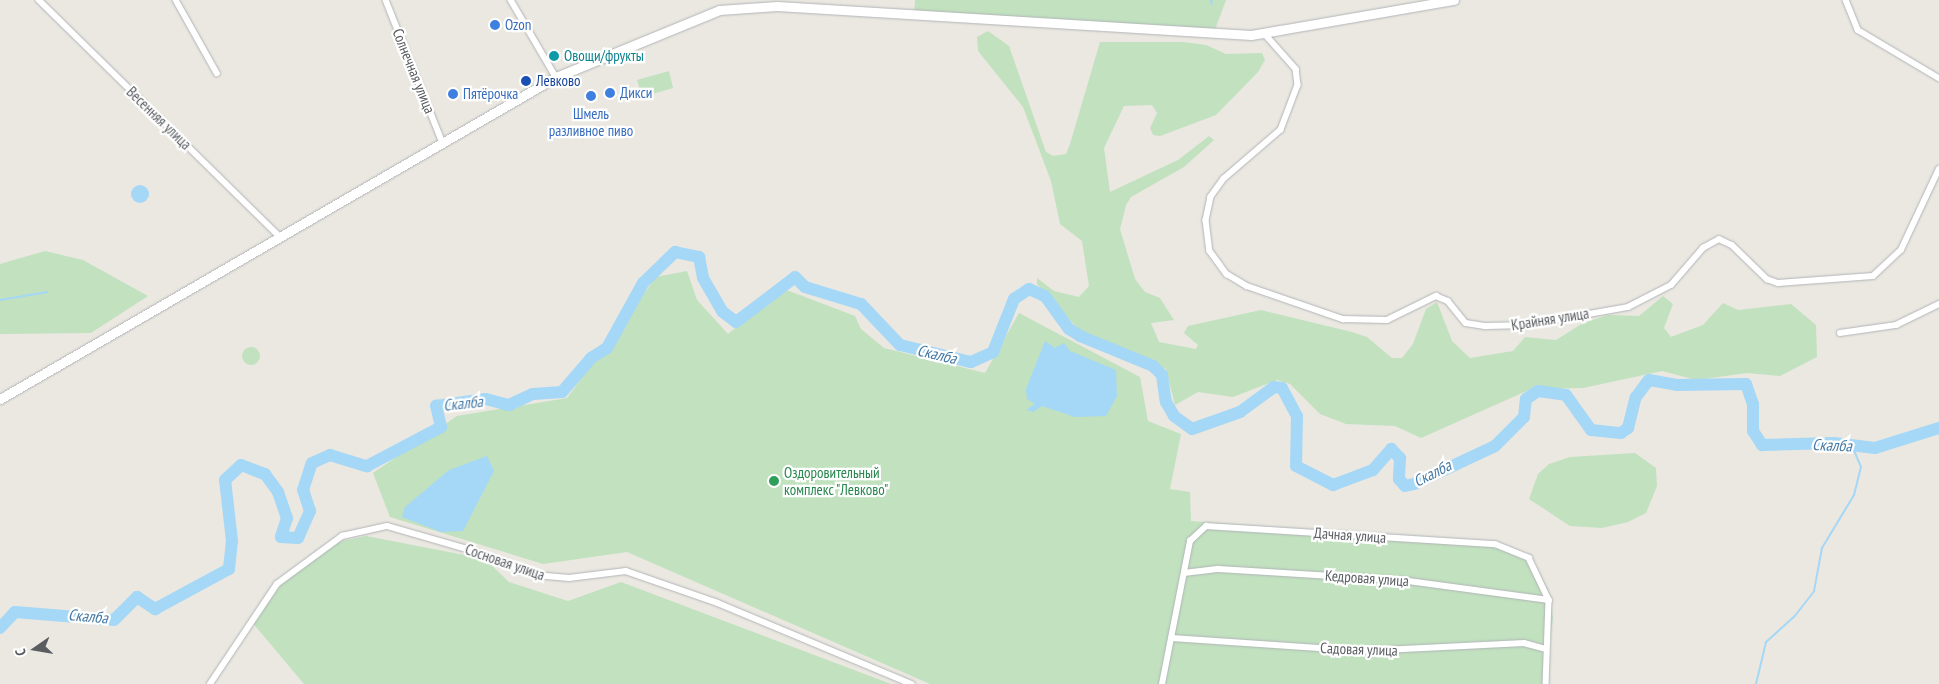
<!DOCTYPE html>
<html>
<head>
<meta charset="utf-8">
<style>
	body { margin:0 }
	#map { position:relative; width:1939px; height:684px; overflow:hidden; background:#ebe8e1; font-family:"PT Sans Narrow",sans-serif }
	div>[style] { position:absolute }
	.green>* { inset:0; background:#c1e1bf }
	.round { border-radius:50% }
	.water>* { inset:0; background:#a5d7f7 }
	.stream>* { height:2px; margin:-1px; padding:0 1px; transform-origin:1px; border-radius:1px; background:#a5d7f7 }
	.river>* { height:12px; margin:-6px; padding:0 6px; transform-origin:6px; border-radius:6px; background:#a5d7f7 }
	.roads { filter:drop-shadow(0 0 1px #b1b4b7) drop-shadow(0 0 1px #b1b4b7) }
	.street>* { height:5.5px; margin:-2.75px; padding:0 2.75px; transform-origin:2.75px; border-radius:2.75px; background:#fff }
	.secondary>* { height:9px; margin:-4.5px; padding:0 4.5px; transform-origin:4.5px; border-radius:4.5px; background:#fff }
	.dots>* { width:14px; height:14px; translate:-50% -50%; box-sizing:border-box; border:2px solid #fff; border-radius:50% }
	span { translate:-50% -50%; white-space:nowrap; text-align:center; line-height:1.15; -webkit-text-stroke:4.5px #fff; paint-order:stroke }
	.shop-label { font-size:15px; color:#366cbe }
	.left { translate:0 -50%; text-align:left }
	.culture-label { font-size:15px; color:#0d838f }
	.street-label { font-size:15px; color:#595d60 }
	.transit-label { font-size:15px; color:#164399 }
	.leisure-label { font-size:15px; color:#27864d }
	.water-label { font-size:16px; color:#4579a6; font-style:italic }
	.north { position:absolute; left:10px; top:624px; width:50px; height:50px; -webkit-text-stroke:4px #fff; paint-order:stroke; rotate:257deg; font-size:14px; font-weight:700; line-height:20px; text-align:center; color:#595d60 }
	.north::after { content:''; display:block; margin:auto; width:18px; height:22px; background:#595d60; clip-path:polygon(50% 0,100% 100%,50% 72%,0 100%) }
</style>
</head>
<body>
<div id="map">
	<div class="green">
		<i style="clip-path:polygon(915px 0,1226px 0,1213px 35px,914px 16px)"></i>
		<i style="clip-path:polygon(988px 31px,1009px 46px,1046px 152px,1053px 156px,1066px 154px,1070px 144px,1100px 42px,1183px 42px,1206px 45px,1226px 54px,1262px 53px,1265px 60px,1258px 72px,1216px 115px,1160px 136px,1153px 135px,1150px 128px,1157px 113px,1152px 105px,1124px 106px,1104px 148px,1110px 192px,1178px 160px,1209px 136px,1214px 140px,1184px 167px,1131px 197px,1126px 205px,1120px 229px,1135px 279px,1145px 292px,1160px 298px,1174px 320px,1151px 323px,1159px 342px,1196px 349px,1198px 345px,1184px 333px,1188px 326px,1261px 310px,1352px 332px,1367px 337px,1392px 358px,1402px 358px,1413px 344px,1426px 309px,1437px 302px,1452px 341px,1470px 358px,1513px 351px,1525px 337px,1556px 340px,1583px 323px,1608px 315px,1639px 316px,1663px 296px,1673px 304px,1664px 328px,1671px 337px,1703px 325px,1723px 303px,1738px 310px,1791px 304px,1816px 325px,1817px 357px,1780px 376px,1747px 373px,1696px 380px,1662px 371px,1583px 388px,1531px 389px,1421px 438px,1395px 426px,1346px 424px,1320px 414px,1290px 384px,1277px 380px,1233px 397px,1198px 392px,1175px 405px,1166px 369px,1079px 330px,1037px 284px,1037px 278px,1054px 291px,1079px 297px,1089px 286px,1082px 241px,1060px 224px,1051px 181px,1023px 107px,978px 51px,977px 37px)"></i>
		<i style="clip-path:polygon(669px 71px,673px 88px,642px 97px,637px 80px)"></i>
		<i style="clip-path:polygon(45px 251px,83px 260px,148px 296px,91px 333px,0 334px,0 264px)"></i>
		<i style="clip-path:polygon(687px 271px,697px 300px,728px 334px,784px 289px,855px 316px,861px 329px,884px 348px,985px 373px,1019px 313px,1140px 377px,1148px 421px,1181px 434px,1170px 489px,1190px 492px,1191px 521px,1490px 543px,1533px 563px,1548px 589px,1553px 617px,1545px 684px,930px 684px,627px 552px,543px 564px,390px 517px,373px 473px,457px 416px,567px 398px,656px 277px)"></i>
		<i class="round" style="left:242px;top:347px;width:18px;height:18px"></i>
		<i style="clip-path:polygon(1635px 453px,1656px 468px,1657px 486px,1646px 513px,1628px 522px,1602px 528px,1570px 526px,1529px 499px,1538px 474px,1549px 464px,1570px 457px)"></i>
		<i style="clip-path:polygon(366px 536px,485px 559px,509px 582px,568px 601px,621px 582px,891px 684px,304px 684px,251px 621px,275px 590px,306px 563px,337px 542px)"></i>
	</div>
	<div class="water">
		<i class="round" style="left:131px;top:185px;width:18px;height:18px"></i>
		<i style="clip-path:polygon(1045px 341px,1055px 348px,1064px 343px,1070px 351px,1116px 370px,1117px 396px,1106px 416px,1075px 417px,1042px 406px,1033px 412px,1026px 410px,1035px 404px,1027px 399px,1026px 389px)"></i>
		<i style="clip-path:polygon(487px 456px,494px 471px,463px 531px,441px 532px,402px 517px,405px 507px,449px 470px)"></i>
	</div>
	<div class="stream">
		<i style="left:1211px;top:0;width:4px;rotate:76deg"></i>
		<i style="left:0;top:300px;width:48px;rotate:-9.7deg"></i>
		<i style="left:1756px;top:684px;width:43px;rotate:-76.6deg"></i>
		<i style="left:1766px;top:642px;width:38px;rotate:-42deg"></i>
		<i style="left:1794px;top:617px;width:33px;rotate:-52deg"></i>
		<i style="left:1814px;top:591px;width:44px;rotate:-79.5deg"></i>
		<i style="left:1822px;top:548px;width:62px;rotate:-58.9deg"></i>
		<i style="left:1854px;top:495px;width:29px;rotate:-76deg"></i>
		<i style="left:1861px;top:467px;width:21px;rotate:-113deg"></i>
	</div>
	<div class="river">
		<i style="left:0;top:628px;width:22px;rotate:-47deg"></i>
		<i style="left:15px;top:612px;width:99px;rotate:4.6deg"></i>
		<i style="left:114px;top:620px;width:33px;rotate:-45deg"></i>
		<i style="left:137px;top:597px;width:22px;rotate:34deg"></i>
		<i style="left:155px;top:609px;width:84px;rotate:-28.4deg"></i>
		<i style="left:229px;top:569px;width:28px;rotate:-84deg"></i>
		<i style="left:232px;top:541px;width:61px;rotate:-96.5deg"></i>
		<i style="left:225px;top:480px;width:22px;rotate:-43deg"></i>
		<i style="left:241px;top:465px;width:26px;rotate:21deg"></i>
		<i style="left:265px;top:474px;width:22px;rotate:54deg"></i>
		<i style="left:278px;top:492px;width:28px;rotate:71deg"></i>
		<i style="left:287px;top:518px;width:20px;rotate:108deg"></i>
		<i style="left:281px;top:537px;width:17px;rotate:3deg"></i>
		<i style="left:298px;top:538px;width:30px;rotate:-66deg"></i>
		<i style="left:310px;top:511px;width:22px;rotate:-108deg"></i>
		<i style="left:303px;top:490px;width:28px;rotate:-72deg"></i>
		<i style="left:312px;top:463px;width:20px;rotate:-24deg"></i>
		<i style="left:330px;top:455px;width:39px;rotate:17deg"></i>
		<i style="left:367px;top:466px;width:84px;rotate:-27.8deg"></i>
		<i style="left:441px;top:427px;width:22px;rotate:-103deg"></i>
		<i style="left:436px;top:406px;width:50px;rotate:-8deg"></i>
		<i style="left:486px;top:399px;width:24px;rotate:15deg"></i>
		<i style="left:509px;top:405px;width:26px;rotate:-25deg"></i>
		<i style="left:533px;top:394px;width:29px;rotate:-4deg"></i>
		<i style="left:562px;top:392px;width:45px;rotate:-49.5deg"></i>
		<i style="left:591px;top:358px;width:19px;rotate:-32deg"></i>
		<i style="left:607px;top:348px;width:74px;rotate:-61deg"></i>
		<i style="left:643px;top:283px;width:45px;rotate:-44.1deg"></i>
		<i style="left:675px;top:252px;width:25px;rotate:12deg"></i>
		<i style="left:699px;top:257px;width:21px;rotate:79deg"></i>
		<i style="left:703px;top:278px;width:39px;rotate:60deg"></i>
		<i style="left:723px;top:312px;width:16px;rotate:38deg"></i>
		<i style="left:736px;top:322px;width:74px;rotate:-37.3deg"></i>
		<i style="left:795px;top:277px;width:14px;rotate:45deg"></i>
		<i style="left:805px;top:287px;width:59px;rotate:16.9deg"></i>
		<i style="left:861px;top:304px;width:57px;rotate:46.4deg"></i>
		<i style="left:900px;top:345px;width:73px;rotate:13.5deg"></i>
		<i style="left:971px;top:362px;width:24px;rotate:-24deg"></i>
		<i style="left:993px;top:352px;width:57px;rotate:-68.4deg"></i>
		<i style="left:1014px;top:299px;width:18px;rotate:-34deg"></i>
		<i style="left:1029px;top:289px;width:17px;rotate:24deg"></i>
		<i style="left:1045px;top:296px;width:41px;rotate:54deg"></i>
		<i style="left:1069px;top:329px;width:13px;rotate:32deg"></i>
		<i style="left:1080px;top:336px;width:79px;rotate:22.3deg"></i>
		<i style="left:1153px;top:366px;width:13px;rotate:45deg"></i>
		<i style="left:1162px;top:375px;width:27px;rotate:82deg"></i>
		<i style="left:1166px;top:402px;width:16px;rotate:60deg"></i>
		<i style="left:1174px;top:416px;width:22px;rotate:36deg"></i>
		<i style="left:1192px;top:429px;width:51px;rotate:-19.5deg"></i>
		<i style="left:1240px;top:412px;width:42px;rotate:-36.3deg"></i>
		<i style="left:1274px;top:387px;width:8px;rotate:7deg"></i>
		<i style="left:1282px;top:388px;width:32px;rotate:62deg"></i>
		<i style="left:1297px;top:416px;width:50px;rotate:91.1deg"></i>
		<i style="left:1296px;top:466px;width:42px;rotate:27.2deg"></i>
		<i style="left:1333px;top:485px;width:43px;rotate:-20.6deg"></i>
		<i style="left:1373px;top:470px;width:28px;rotate:-49deg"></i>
		<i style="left:1391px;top:449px;width:13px;rotate:45deg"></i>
		<i style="left:1400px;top:458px;width:21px;rotate:93deg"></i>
		<i style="left:1399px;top:479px;width:9px;rotate:49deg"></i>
		<i style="left:1405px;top:486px;width:9px;rotate:-13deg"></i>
		<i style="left:1414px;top:484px;width:89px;rotate:-25.1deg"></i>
		<i style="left:1495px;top:446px;width:41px;rotate:-45deg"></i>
		<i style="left:1524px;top:417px;width:18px;rotate:-84deg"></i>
		<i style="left:1526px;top:399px;width:14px;rotate:-34deg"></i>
		<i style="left:1538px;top:391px;width:28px;rotate:8deg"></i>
		<i style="left:1566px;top:395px;width:43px;rotate:54.5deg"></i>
		<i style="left:1591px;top:430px;width:30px;rotate:6deg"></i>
		<i style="left:1621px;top:433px;width:9px;rotate:-36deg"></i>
		<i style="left:1628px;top:428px;width:32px;rotate:-76deg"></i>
		<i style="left:1636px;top:397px;width:21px;rotate:-53deg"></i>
		<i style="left:1649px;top:380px;width:27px;rotate:10deg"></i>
		<i style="left:1676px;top:385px;width:70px;rotate:-0.8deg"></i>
		<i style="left:1746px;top:384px;width:21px;rotate:71deg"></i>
		<i style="left:1753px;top:404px;width:27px;rotate:90deg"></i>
		<i style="left:1753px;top:431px;width:17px;rotate:57deg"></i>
		<i style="left:1762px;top:445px;width:72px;rotate:-1.6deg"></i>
		<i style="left:1834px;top:443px;width:41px;rotate:7deg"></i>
		<i style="left:1875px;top:448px;width:67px;rotate:-17.4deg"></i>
	</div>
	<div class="roads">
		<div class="street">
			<i style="left:39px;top:0;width:337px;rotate:44.5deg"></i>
			<i style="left:176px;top:0;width:84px;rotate:60.7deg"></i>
			<i style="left:386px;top:0;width:152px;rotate:68.3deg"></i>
			<i style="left:511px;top:0;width:89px;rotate:59.7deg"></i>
			<i style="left:1846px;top:0;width:32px;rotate:68deg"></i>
			<i style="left:1858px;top:30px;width:94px;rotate:30.7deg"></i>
			<i style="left:1265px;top:34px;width:47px;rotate:48.5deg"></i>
			<i style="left:1296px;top:69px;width:16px;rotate:83deg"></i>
			<i style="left:1298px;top:85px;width:48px;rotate:110.7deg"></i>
			<i style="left:1281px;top:130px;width:75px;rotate:139.3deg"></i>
			<i style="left:1224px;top:179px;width:22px;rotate:126deg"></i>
			<i style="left:1211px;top:197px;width:24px;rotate:102deg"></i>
			<i style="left:1206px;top:220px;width:31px;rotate:83deg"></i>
			<i style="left:1210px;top:251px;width:29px;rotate:54deg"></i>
			<i style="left:1227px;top:274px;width:23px;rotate:31deg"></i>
			<i style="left:1247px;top:286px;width:102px;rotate:19deg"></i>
			<i style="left:1343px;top:319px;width:44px;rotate:1.3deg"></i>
			<i style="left:1387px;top:320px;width:55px;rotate:-26.1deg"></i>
			<i style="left:1436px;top:296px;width:13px;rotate:23deg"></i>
			<i style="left:1448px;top:301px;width:28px;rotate:51deg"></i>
			<i style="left:1466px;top:323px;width:20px;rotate:9deg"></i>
			<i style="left:1486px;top:326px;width:41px;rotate:-1.4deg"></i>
			<i style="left:1527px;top:325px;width:103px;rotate:-10.1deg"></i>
			<i style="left:1628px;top:307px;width:48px;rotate:-27.1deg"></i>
			<i style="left:1671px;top:285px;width:49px;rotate:-49.1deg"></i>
			<i style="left:1703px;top:248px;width:18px;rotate:-29deg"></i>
			<i style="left:1719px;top:239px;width:14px;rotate:25deg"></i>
			<i style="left:1732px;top:245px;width:49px;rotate:44.2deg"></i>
			<i style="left:1767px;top:279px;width:12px;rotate:20deg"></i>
			<i style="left:1778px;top:283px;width:95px;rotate:-4.2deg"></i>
			<i style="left:1873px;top:276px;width:38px;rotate:-43deg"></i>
			<i style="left:1901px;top:250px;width:89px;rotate:-64.9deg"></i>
			<i style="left:1840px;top:333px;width:57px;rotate:-8.1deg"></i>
			<i style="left:1896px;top:325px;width:48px;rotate:-26deg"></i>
			<i style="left:1184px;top:573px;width:35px;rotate:-7deg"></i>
			<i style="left:1219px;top:569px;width:182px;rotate:3.5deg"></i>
			<i style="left:1401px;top:580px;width:149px;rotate:7.7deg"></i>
			<i style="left:1172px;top:638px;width:191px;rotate:3.9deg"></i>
			<i style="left:1363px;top:651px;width:161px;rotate:-2.8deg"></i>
			<i style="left:1524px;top:643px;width:23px;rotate:15deg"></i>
			<i style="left:210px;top:684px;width:120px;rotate:-56.2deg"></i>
			<i style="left:277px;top:584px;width:81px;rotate:-36.4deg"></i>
			<i style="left:342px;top:536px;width:46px;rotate:-12.5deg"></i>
			<i style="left:387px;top:526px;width:83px;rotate:16deg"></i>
			<i style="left:467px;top:549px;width:73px;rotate:20.9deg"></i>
			<i style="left:535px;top:575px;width:34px;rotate:5deg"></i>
			<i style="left:569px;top:578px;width:57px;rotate:-7deg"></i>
			<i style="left:626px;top:571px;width:97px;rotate:19.2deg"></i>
			<i style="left:718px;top:603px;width:210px;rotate:22.7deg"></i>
			<i style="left:1162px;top:684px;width:146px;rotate:-78.9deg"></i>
			<i style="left:1190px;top:541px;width:22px;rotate:-43deg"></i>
			<i style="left:1206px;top:526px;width:290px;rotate:3.6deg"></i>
			<i style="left:1495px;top:544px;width:37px;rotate:22deg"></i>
			<i style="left:1529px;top:558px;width:47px;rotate:64.5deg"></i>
			<i style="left:1549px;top:600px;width:84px;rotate:92deg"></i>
		</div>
		<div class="secondary">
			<i style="left:0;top:399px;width:643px;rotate:-30.08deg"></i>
			<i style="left:556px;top:77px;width:176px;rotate:-22.3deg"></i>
			<i style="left:719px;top:10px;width:58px;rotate:-3.9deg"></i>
			<i style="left:777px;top:6px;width:475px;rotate:3.5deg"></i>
			<i style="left:1251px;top:35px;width:206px;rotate:-9.8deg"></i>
		</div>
	</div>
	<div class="dots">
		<i style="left:495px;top:25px;background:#3f7fe0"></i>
		<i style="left:554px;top:56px;background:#0f9aa8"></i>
		<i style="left:526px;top:81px;background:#1a4fb4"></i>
		<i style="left:610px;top:93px;background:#3f7fe0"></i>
		<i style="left:453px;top:94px;background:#3f7fe0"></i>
		<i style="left:591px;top:96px;background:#3f7fe0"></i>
		<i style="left:774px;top:481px;background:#2e9e5b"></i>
	</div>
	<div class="shop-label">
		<span class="left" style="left:505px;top:25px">Ozon</span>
		<span class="left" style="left:620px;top:93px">Дикси</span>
		<span class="left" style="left:463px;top:94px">Пятёрочка</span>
		<span style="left:591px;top:122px">Шмель<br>разливное пиво</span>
	</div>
	<div class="culture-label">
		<span class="left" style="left:564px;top:56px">Овощи/фрукты</span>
	</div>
	<div class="street-label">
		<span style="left:414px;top:71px;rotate:68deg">Солнечная улица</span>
		<span style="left:159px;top:118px;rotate:44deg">Весенняя улица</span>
		<span style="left:1550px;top:319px;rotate:-9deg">Крайняя улица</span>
		<span style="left:1350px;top:535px;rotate:4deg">Дачная улица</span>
		<span style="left:505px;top:562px;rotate:19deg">Сосновая улица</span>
		<span style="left:1367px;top:578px;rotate:4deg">Кедровая улица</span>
		<span style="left:1359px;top:649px;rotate:2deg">Садовая улица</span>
	</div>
	<div class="transit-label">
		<span class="left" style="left:536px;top:81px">Левково</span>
	</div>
	<div class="leisure-label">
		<span class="left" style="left:784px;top:481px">Оздоровительный<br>комплекс "Левково"</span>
	</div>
	<div class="water-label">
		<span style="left:937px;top:354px;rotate:13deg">Скалба</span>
		<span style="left:463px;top:403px;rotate:-6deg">Скалба</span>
		<span style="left:1832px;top:445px;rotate:2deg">Скалба</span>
		<span style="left:1432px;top:473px;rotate:-27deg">Скалба</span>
		<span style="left:88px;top:616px;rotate:5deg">Скалба</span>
	</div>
	<div class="north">С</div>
</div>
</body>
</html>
